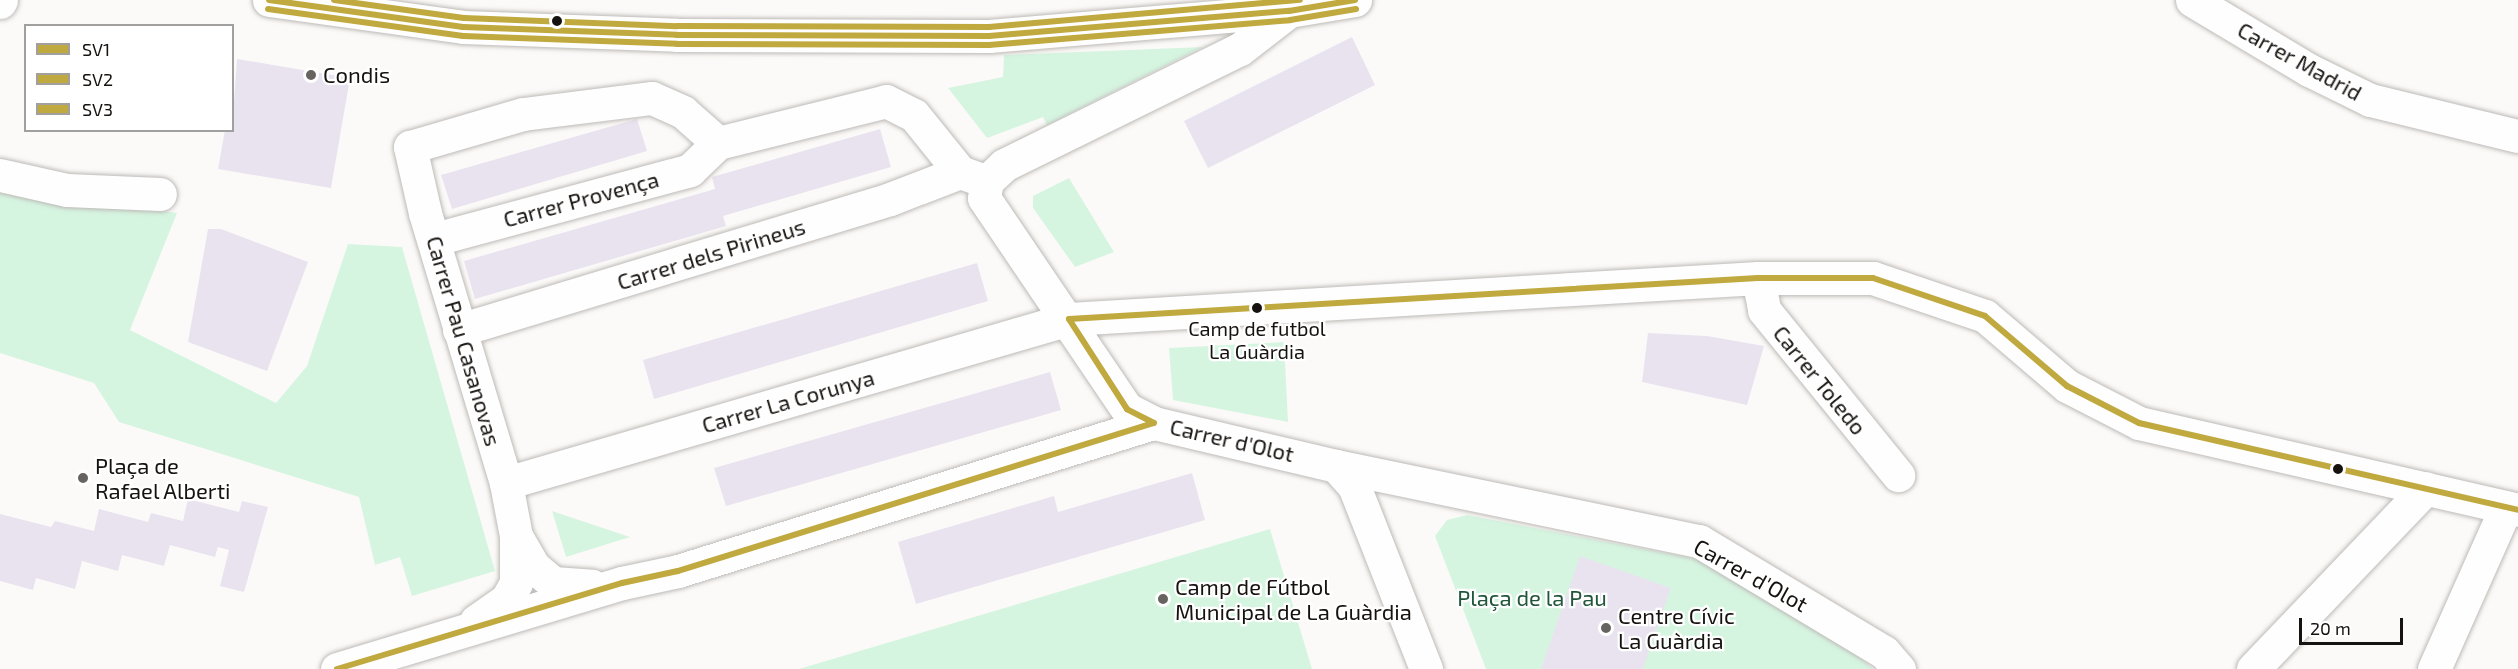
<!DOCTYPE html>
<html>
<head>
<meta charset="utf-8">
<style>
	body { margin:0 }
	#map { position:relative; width:2518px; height:669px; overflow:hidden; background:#fcfaf8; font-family:"Exo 2",sans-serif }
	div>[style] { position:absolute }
	.green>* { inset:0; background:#d6f5e1 }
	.building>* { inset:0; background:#e9e3ef }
	.roads { filter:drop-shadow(0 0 2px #bdbab7) drop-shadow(0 0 2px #bdbab7) }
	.minor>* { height:33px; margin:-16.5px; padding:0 16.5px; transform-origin:16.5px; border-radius:16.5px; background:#fffefe }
	.bus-1>* { height:6px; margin:-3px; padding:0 3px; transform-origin:3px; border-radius:3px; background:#c0a93f }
	.bus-2>* { height:6px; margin:-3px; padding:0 3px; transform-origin:3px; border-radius:3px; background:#c0a93f }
	.bus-3>* { height:6px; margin:-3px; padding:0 3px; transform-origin:3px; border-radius:3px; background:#c0a93f }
	.dots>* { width:16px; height:16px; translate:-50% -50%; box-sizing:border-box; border:3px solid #fff; border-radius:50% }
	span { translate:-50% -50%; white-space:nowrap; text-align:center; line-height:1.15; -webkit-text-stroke:4.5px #fff; paint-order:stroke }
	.bus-label { font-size:20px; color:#16120f }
	.street-label { font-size:22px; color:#16120f }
	.poi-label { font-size:22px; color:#16120f }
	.left { translate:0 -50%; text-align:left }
	.park-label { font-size:22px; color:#21563b }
	.legend { position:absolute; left:24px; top:24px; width:210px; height:108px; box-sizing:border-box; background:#fff; border:2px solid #a2a09f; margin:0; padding:8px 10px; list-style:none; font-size:18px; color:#16120f }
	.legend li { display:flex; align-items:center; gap:12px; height:30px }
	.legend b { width:30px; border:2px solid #a2a09f }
	.scale { position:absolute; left:2299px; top:618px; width:104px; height:27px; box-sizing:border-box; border:3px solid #16120f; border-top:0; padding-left:8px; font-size:18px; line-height:21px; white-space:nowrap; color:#16120f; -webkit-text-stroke:4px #fff; paint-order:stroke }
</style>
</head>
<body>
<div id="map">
	<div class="green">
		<i style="clip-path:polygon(1203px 47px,1047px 125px,1043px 117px,987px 138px,948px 88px,1003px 77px,1004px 55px)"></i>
		<i style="clip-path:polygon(1069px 178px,1114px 252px,1075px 267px,1033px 208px,1033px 196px)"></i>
		<i style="clip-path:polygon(0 185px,177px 213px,130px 330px,276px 403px,307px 366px,348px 244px,402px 247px,495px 571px,412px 596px,400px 557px,375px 565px,359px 497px,119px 422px,94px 383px,0 353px)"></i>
		<i style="clip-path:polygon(1284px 342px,1288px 422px,1173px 400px,1169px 348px)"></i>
		<i style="clip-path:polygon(552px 511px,630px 537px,566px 557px)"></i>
		<i style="clip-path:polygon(1467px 515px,1696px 559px,1848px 647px,1873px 669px,1486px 669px,1435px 536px,1447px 520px)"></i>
		<i style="clip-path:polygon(1270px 529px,1312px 669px,799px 669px)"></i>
	</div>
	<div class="building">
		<i style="clip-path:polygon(1352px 37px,1375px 85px,1208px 168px,1184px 121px)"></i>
		<i style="clip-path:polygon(237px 59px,350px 78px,331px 188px,218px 169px,225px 130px,232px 130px)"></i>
		<i style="clip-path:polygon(637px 119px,647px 151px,452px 209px,441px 175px)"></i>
		<i style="clip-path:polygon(880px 129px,891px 167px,723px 216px,726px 226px,475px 299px,464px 261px,715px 189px,712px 177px)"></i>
		<i style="clip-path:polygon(208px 229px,221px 229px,308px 262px,267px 371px,188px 342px)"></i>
		<i style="clip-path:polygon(977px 263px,988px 301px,654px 399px,643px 360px)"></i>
		<i style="clip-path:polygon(1648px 333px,1707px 336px,1764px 346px,1747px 405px,1642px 382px)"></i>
		<i style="clip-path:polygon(1050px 372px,1061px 410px,726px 506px,714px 468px)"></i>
		<i style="clip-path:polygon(1192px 473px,1205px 520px,916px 604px,898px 542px,1054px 496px,1058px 512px)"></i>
		<i style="clip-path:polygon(188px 499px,239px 512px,242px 501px,268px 507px,244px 592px,220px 586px,229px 550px,218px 547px,215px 557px,170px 545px,164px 566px,122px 555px,118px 571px,82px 561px,75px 589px,36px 578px,33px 590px,0 581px,0 514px,51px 527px,55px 521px,94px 531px,99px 509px,148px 522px,151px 513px,183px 521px)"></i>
		<i style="clip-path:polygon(1580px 556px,1671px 588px,1643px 669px,1541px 669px)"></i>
	</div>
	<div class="roads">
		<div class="minor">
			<i style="left:269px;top:0;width:196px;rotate:7.9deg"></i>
			<i style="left:463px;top:27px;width:214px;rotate:2.1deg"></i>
			<i style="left:677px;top:35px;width:312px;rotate:0.2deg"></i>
			<i style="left:989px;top:36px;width:301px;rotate:-4.8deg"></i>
			<i style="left:1289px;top:11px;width:67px;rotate:-9.5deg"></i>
			<i style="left:2192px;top:0;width:136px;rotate:30.9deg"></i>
			<i style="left:2309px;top:70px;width:68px;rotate:26.2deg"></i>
			<i style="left:2370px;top:100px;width:152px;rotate:13.7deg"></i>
			<i style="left:0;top:2px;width:2px;rotate:-63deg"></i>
			<i style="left:718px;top:143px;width:173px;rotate:-14deg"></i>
			<i style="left:886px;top:101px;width:31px;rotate:27deg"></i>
			<i style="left:914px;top:115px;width:73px;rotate:51.1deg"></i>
			<i style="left:960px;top:172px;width:20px;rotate:20deg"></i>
			<i style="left:0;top:175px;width:69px;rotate:12.6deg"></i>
			<i style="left:67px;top:190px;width:93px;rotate:2.5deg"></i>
			<i style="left:987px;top:181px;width:23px;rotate:-43deg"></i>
			<i style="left:1004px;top:165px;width:263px;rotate:-26.2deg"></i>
			<i style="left:1240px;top:49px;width:62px;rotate:-37.8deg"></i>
			<i style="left:987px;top:181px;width:17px;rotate:100deg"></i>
			<i style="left:984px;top:198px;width:255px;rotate:55.9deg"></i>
			<i style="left:1127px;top:409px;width:30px;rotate:27deg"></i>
			<i style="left:435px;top:239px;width:264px;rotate:-15.1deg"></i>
			<i style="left:690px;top:170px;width:39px;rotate:-44deg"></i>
			<i style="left:1758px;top:278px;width:33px;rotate:79deg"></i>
			<i style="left:1764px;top:310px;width:213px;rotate:50.9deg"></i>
			<i style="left:459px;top:330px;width:450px;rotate:-16.9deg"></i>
			<i style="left:890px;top:199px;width:75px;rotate:-21.1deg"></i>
			<i style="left:1336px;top:466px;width:27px;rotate:48deg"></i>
			<i style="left:1354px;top:486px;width:197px;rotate:68.5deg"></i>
			<i style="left:506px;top:483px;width:586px;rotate:-16.24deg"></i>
			<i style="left:1069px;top:319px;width:690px;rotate:-3.41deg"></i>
			<i style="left:1758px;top:278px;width:115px"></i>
			<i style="left:1873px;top:278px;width:118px;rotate:18.7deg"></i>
			<i style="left:1985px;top:316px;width:108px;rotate:40.5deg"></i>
			<i style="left:2067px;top:386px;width:81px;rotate:27.2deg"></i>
			<i style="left:2139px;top:423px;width:389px;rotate:12.9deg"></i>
			<i style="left:516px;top:536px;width:36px;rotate:60deg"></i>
			<i style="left:534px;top:567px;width:25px;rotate:40deg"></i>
			<i style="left:553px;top:583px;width:39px;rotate:4deg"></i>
			<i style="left:476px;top:621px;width:38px;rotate:-35deg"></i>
			<i style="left:507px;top:599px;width:18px;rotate:-61deg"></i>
			<i style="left:516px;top:583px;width:47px;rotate:-90deg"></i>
			<i style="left:516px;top:536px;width:54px;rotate:-100.7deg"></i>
			<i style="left:506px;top:483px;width:282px;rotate:-106.7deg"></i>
			<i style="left:425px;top:213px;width:68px;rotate:-102.8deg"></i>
			<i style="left:410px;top:147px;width:118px;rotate:-16.3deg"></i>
			<i style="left:523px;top:114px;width:130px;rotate:-7.1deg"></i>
			<i style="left:652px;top:98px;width:34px;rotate:24deg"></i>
			<i style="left:683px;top:112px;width:47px;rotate:41.5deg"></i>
			<i style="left:337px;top:669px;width:298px;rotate:-16.8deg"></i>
			<i style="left:622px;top:583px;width:57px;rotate:-12.1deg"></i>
			<i style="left:678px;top:571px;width:498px;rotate:-17.3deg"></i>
			<i style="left:1154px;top:423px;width:187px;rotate:13.3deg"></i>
			<i style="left:1336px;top:466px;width:371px;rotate:11.7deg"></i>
			<i style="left:1699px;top:541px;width:216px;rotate:31deg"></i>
			<i style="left:1884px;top:652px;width:23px;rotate:49deg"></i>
			<i style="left:2253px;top:669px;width:250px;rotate:-46.3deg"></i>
			<i style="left:2434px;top:669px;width:177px;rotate:-66deg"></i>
		</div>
	</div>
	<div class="bus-1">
		<i style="left:269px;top:0;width:196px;rotate:7.9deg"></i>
		<i style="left:463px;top:27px;width:214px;rotate:2.1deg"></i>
		<i style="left:677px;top:35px;width:312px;rotate:0.2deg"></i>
		<i style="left:989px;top:36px;width:301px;rotate:-4.8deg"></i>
		<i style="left:1289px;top:11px;width:67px;rotate:-9.5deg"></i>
		<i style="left:1154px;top:423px;width:30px;rotate:-153deg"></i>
		<i style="left:1127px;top:409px;width:107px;rotate:-122.8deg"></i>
		<i style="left:1069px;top:319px;width:690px;rotate:-3.41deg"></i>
		<i style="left:1758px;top:278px;width:115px"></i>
		<i style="left:1873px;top:278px;width:118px;rotate:18.7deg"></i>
		<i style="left:1985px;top:316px;width:108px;rotate:40.5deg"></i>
		<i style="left:2067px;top:386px;width:81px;rotate:27.2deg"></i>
		<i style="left:2139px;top:423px;width:389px;rotate:12.9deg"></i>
		<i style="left:337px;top:669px;width:298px;rotate:-16.8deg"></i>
		<i style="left:622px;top:583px;width:57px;rotate:-12.1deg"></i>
		<i style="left:678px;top:571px;width:498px;rotate:-17.3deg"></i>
	</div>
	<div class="bus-2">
		<i style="left:268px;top:9px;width:197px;rotate:7.9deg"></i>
		<i style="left:463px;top:36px;width:214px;rotate:2.1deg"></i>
		<i style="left:677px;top:44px;width:312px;rotate:0.2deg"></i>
		<i style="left:989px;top:45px;width:302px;rotate:-4.7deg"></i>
		<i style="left:1290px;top:20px;width:67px;rotate:-9.5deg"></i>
	</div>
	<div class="bus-3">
		<i style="left:334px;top:0;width:131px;rotate:7.9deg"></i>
		<i style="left:464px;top:18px;width:213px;rotate:2.2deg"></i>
		<i style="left:677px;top:26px;width:312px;rotate:0.2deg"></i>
		<i style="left:989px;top:27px;width:312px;rotate:-5deg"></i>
	</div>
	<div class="dots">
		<i style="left:557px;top:21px;background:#16120f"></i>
		<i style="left:311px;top:75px;background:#666361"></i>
		<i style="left:1257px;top:308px;background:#16120f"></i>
		<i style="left:2338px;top:469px;background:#16120f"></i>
		<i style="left:83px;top:478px;background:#666361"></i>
		<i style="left:1163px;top:599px;background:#666361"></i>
		<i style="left:1606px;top:628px;background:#666361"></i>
	</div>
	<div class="bus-label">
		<span style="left:1257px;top:340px">Camp de futbol<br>La Guàrdia</span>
	</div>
	<div class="street-label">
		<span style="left:2300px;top:61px;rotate:29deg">Carrer Madrid</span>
		<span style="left:581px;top:199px;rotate:-15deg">Carrer Provença</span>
		<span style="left:711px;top:254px;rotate:-17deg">Carrer dels Pirineus</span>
		<span style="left:464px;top:341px;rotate:74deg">Carrer Pau Casanovas</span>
		<span style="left:1820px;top:380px;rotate:51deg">Carrer Toledo</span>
		<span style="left:788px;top:401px;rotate:-16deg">Carrer La Corunya</span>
		<span style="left:1232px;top:440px;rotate:13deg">Carrer d'Olot</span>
		<span style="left:1751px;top:575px;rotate:29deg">Carrer d'Olot</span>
	</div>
	<div class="poi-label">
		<span class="left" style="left:323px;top:75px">Condis</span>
		<span class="left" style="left:95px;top:478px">Plaça de<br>Rafael Alberti</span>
		<span class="left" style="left:1175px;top:599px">Camp de Fútbol<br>Municipal de La Guàrdia</span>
		<span class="left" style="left:1618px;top:628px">Centre Cívic<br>La Guàrdia</span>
	</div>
	<div class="park-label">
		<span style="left:1532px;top:598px">Plaça de la Pau</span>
	</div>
	<ul class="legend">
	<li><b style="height:8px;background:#c0a93f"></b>SV1</li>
	<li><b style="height:8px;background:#c0a93f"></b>SV2</li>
	<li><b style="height:8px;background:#c0a93f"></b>SV3</li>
	</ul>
	<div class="scale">20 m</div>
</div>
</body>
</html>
